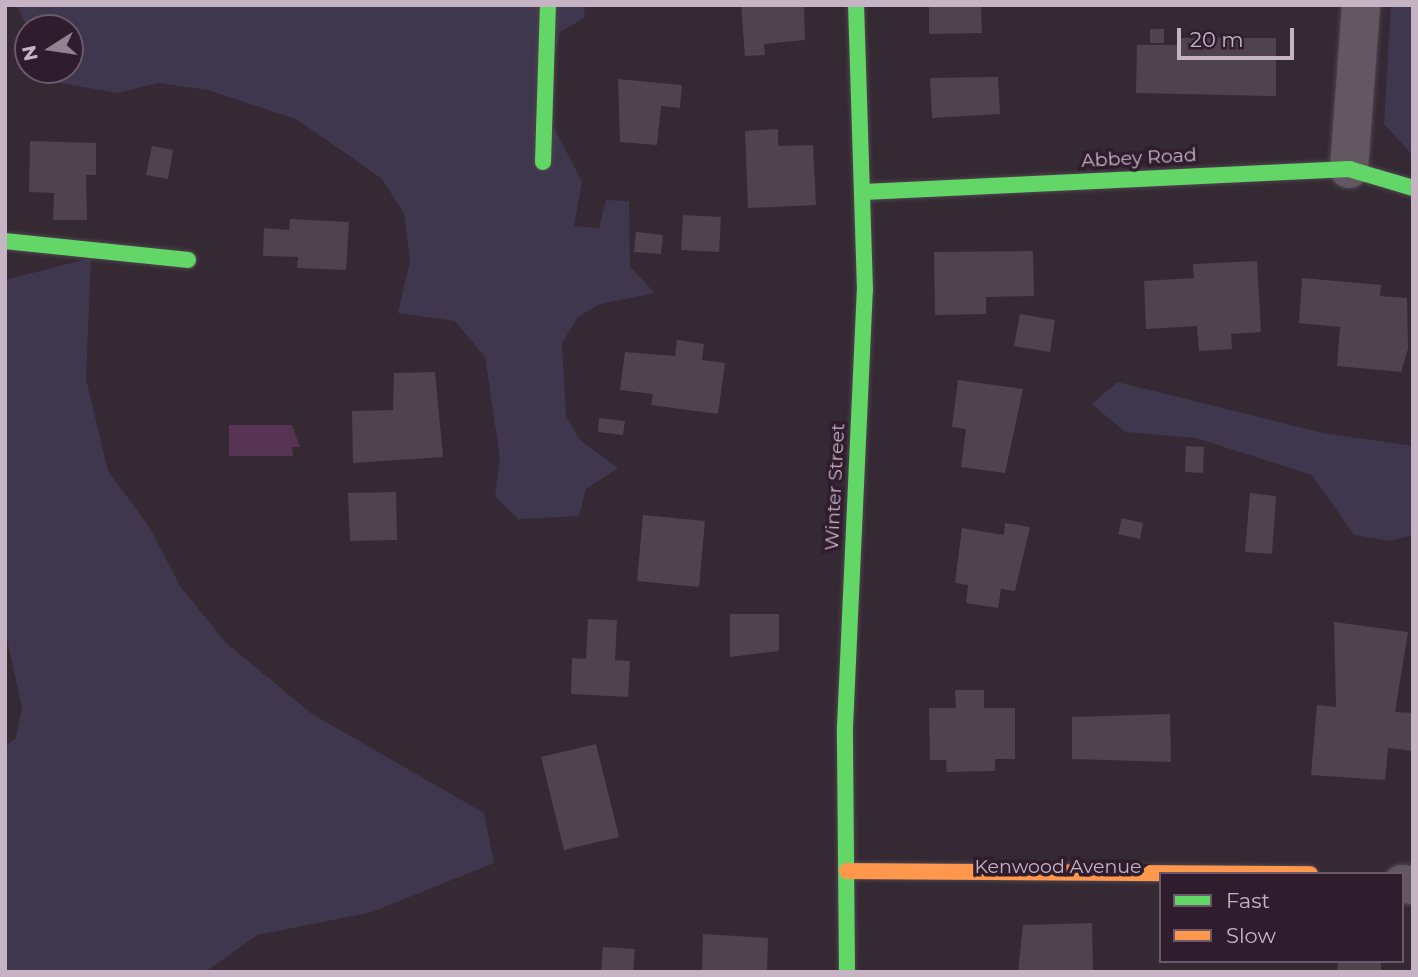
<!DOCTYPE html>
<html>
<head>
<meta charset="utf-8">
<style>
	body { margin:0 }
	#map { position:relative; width:1418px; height:977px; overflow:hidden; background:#352934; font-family:Montserrat,sans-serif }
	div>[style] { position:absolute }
	.green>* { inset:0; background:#3f374d }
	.water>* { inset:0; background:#583454 }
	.building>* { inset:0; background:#4f434e }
	.roads { filter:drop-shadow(0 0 2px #4e454d) drop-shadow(0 0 2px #4e454d) }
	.street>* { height:38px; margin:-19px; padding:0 19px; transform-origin:19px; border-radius:19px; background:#635862 }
	.fast>* { height:16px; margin:-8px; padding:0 8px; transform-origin:8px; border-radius:8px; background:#63d668 }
	.slow>* { height:16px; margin:-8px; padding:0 8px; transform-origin:8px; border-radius:8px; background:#ff974d }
	span { translate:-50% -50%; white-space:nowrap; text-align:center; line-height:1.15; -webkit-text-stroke:7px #2f1d2d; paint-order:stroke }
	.street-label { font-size:19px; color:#c6b3c3 }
	.frame { position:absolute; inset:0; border:7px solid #c6b3c3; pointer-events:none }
	.legend { position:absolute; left:1159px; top:872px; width:245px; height:91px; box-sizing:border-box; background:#2f1d2d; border:2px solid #6b5969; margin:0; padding:9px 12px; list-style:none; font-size:21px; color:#c6b3c3 }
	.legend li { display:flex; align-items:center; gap:14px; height:35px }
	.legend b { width:35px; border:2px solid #6b5969 }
	.north { position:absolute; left:14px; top:14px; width:70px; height:70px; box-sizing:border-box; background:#2f1d2d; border:2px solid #6b5969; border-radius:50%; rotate:258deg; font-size:19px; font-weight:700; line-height:28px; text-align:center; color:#c6b3c3 }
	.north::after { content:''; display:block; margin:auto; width:24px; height:32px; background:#938391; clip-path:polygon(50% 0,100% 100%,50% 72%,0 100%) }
	.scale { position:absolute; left:1177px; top:28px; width:117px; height:32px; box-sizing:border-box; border:4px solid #c6b3c3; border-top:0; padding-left:9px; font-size:21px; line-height:24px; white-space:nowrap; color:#c6b3c3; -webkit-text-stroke:5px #2f1d2d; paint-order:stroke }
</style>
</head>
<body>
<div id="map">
	<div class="green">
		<i style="clip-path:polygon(16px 5px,585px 5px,584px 18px,560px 32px,543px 106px,582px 182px,574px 226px,599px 228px,606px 200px,629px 201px,630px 267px,655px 293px,600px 304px,578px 317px,562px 343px,566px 417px,580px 440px,618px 468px,586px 489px,579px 516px,518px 519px,495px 496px,500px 458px,485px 357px,455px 321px,398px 313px,410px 261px,404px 213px,381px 178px,296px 119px,208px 90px,159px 83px,117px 93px,38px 79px,36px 70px,70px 70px,70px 28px,28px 28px)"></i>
		<i style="clip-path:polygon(1391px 5px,1413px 5px,1413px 156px,1384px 124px)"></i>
		<i style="clip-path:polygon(91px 258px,86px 379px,108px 471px,150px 528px,180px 586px,226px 643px,312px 714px,484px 813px,494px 863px,372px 912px,257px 935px,205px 972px,5px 972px,5px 746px,16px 738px,22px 708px,5px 630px,5px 280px)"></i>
		<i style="clip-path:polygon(1117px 382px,1323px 433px,1413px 446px,1413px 535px,1390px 541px,1354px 535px,1312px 475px,1196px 438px,1125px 432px,1092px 404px)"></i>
	</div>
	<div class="water">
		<i style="clip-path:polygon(229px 425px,292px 425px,300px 447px,292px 447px,293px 456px,229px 456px)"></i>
	</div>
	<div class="building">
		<i style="clip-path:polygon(741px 5px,804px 5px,805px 40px,764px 44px,765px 55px,745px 56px)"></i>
		<i style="clip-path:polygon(929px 5px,981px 5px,982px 33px,929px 34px)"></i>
		<i style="clip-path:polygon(1150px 29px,1164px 29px,1164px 43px,1150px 43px)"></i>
		<i style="clip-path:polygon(1179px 38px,1276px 38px,1276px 96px,1136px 93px,1137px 45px,1180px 45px)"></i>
		<i style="clip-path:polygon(998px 77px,1000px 114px,932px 118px,930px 78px)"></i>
		<i style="clip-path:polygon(618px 79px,682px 85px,680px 108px,661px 106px,657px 145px,620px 142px)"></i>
		<i style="clip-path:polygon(778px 129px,778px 146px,813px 145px,816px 205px,748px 208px,745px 131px)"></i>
		<i style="clip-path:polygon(30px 141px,96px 143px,96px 175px,86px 175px,87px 220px,53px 220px,54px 193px,29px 192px)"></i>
		<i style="clip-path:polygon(152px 146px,173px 150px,168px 179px,146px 175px)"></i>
		<i style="clip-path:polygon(683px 215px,721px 217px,719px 252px,681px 250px)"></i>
		<i style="clip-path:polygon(290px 219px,349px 222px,346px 270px,297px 268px,298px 257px,263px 256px,264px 228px,289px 230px)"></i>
		<i style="clip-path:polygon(636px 232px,663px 235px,661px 254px,634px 252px)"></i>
		<i style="clip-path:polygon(1033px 251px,1034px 296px,986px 297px,986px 314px,935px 315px,934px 252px)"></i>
		<i style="clip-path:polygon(1257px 261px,1261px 332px,1231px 334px,1232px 349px,1199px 351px,1197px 326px,1146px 329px,1144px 281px,1194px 278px,1193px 264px)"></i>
		<i style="clip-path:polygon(1302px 278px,1381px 285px,1380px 296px,1407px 298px,1408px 349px,1401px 372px,1337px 366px,1340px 327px,1299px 323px)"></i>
		<i style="clip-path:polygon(1020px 314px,1055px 320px,1050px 352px,1014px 346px)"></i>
		<i style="clip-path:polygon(677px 340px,704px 344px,702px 360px,725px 363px,718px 414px,651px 405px,653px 394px,620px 390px,625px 352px,675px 356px)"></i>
		<i style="clip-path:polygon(435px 372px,443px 457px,353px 463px,352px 411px,393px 410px,394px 373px)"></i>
		<i style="clip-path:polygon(958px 380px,1023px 389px,1005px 473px,961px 467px,966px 429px,952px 427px)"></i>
		<i style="clip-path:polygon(599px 418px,625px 421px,623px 435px,598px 432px)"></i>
		<i style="clip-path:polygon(1186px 446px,1204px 447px,1203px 473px,1185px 472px)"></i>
		<i style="clip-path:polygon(396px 492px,397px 540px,350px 541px,348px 493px)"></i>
		<i style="clip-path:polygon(1250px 493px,1276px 496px,1272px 554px,1245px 552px)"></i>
		<i style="clip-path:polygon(643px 515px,705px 521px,699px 587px,637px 581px)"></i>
		<i style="clip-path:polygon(1122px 518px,1143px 523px,1140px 539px,1118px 534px)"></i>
		<i style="clip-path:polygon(1005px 523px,1030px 527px,1015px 591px,1001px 589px,998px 608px,966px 603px,968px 585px,955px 583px,962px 528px,1004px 535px)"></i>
		<i style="clip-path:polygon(730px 614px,779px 614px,779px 651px,730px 657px)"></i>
		<i style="clip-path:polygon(588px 619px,617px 620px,615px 660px,630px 661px,628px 697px,571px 694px,572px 658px,586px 659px)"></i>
		<i style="clip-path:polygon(1334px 622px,1408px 632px,1395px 712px,1413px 713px,1413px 751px,1388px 748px,1385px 780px,1311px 775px,1317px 705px,1336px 707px)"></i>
		<i style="clip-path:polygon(955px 690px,984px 690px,984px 708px,1015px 708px,1015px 759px,995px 759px,995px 771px,947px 772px,946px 760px,930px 760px,929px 708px,956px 708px)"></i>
		<i style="clip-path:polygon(1170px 714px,1171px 762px,1072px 759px,1072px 717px)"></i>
		<i style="clip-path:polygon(596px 744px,619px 837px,564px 850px,541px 757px)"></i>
		<i style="clip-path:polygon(1092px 923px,1093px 971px,1018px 972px,1023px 925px)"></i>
		<i style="clip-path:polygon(703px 934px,768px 938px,767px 972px,702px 972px)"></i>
		<i style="clip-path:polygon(603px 947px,635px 949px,633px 972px,601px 972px)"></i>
		<i style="clip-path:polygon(1338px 961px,1381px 961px,1381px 972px,1337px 972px)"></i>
	</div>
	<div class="roads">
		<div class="street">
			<i style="left:1349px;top:169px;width:164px;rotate:-85.8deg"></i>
			<i style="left:1402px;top:884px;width:11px;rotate:5deg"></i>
		</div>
		<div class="fast">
			<i style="left:543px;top:162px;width:157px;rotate:-88.2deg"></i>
			<i style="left:864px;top:192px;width:486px;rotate:-2.7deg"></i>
			<i style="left:1349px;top:169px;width:67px;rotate:16.5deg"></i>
			<i style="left:5px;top:241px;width:184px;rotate:5.9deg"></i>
			<i style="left:847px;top:972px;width:245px;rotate:-90.5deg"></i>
			<i style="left:845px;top:727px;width:437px;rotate:-87.4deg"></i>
			<i style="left:865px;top:290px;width:285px;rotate:-91.8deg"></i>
		</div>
		<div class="slow">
			<i style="left:847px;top:871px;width:463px;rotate:0.4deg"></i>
		</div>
	</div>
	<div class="street-label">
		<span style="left:1139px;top:158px;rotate:-3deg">Abbey Road</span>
		<span style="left:835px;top:487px;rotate:-87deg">Winter Street</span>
		<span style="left:1058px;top:867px">Kenwood Avenue</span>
	</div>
	<div class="frame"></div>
	<ul class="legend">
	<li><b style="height:9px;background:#63d668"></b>Fast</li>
	<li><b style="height:9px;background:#ff974d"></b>Slow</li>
	</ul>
	<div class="north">N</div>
	<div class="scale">20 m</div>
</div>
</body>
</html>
